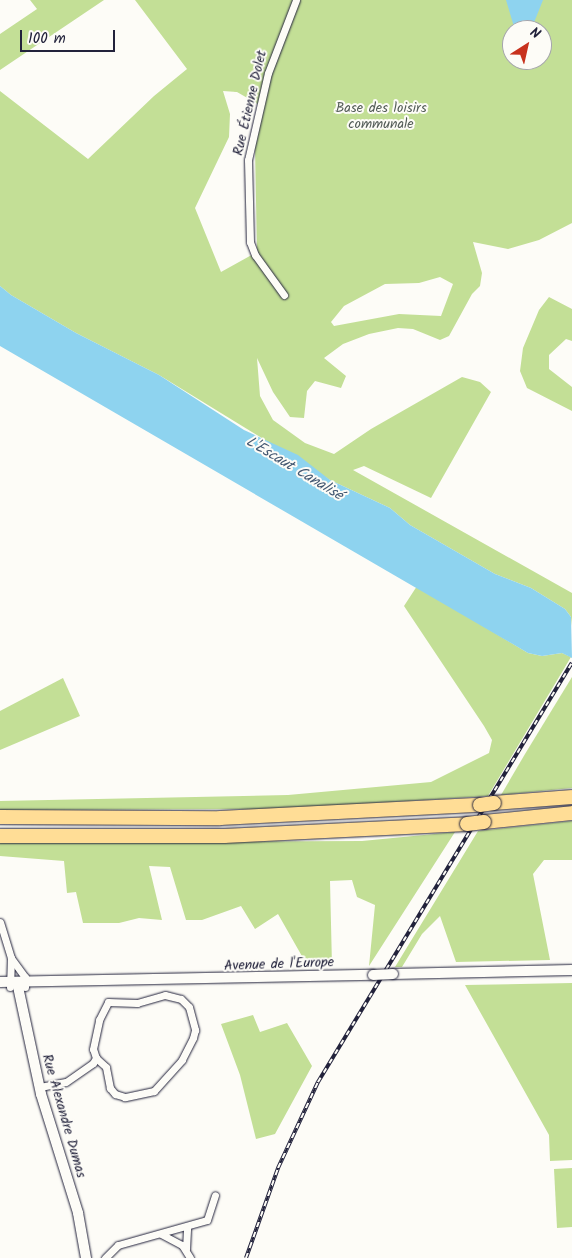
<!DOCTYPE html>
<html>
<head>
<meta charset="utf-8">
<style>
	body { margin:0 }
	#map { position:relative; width:572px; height:1258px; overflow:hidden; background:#fdfcf7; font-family:Kalam,sans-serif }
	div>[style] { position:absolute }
	.green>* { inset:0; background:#c3df96 }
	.water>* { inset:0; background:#8ed3ef }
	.roads { filter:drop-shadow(0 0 1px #22223b) drop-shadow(0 0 1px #22223b) }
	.street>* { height:7px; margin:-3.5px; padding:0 3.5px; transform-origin:3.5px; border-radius:3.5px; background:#fdfcf7 }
	.secondary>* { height:10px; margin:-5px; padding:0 5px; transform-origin:5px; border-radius:5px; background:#fdfcf7 }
	.highway>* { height:14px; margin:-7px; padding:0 7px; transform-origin:7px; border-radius:7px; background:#ffdd96 }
	.rail>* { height:4px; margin-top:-2px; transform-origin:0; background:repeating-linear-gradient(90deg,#fdfcf7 0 5.5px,#22223b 0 11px); box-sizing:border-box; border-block:1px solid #22223b }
	.bridges { filter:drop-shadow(0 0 1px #22223b) drop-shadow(0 0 1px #22223b) }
	.secondary-bridge>* { height:10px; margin:-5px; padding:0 5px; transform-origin:5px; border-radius:5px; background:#fdfcf7 }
	.highway-bridge>* { height:14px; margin:-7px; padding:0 7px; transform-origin:7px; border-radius:7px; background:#ffdd96 }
	span { translate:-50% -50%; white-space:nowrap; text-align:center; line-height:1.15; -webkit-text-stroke:4px #fdfcf7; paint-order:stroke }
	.street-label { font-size:14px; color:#22223b }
	.park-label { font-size:14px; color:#525b56 }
	.water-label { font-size:15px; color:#425771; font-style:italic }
	.north { position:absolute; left:502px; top:20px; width:50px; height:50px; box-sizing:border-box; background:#fdfcf7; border:1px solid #a5a5ac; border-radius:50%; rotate:35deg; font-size:14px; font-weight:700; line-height:20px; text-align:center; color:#22223b }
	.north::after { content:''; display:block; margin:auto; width:18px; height:22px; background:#c8321e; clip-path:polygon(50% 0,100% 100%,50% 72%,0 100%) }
	.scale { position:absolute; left:20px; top:30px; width:95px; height:22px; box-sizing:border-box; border:2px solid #22223b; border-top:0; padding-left:6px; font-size:15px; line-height:18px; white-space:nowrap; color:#22223b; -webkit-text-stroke:4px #fdfcf7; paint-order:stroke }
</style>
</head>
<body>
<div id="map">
	<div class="green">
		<i style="clip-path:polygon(30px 0,104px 0,0 70px,0 34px,37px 9px)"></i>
		<i style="clip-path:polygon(evenodd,135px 0,572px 0,572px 223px,539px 240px,508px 249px,473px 242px,482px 273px,480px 286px,472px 294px,449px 336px,440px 340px,413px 329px,398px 328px,369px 334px,343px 344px,324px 358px,346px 376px,341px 388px,315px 381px,307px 391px,304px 418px,290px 417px,273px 392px,257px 358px,260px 396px,273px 420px,305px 443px,334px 454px,371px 429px,462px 377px,480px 382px,491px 392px,431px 498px,364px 466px,353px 470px,572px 593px,572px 626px,571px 617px,565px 609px,531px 588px,495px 574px,410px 525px,390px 508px,330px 480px,159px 375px,76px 333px,11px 295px,0 286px,0 91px,88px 159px,154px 96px,187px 69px,135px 0,512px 30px,542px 30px,542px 60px,512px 60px,512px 30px,135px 0,223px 91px,237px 92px,263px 107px,255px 148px,257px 252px,221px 272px,195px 208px,229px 137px,230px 114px,223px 91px,135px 0,440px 277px,453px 284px,441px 316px,399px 314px,334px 326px,331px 322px,344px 306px,385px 284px,419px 283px,440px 277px)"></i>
		<i style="clip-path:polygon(549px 297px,572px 309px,572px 341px,566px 339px,549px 355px,549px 369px,572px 387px,572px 411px,527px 388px,520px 371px,523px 348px,539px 310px)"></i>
		<i style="clip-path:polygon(417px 586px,528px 653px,542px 656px,562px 653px,571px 657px,488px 796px,278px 809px,0 810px,0 801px,288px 795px,431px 782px,489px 753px,492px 740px,484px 726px,404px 606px)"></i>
		<i style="clip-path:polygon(572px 677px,572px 788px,501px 795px,525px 754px)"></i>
		<i style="clip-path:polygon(63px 678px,80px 716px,0 750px,0 711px)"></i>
		<i style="clip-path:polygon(572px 821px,572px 860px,544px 860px,533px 874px,550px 960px,456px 962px,440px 916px,422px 934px,402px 967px,395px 967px,478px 831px)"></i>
		<i style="clip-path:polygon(455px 832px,369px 966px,375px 905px,357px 897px,352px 880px,330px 881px,332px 966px,307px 965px,278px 914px,255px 929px,241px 906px,202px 920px,186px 920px,170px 867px,149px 866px,162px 920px,139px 918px,119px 923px,83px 923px,76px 892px,67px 893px,64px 861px,0 856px,0 843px,362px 841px)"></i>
		<i style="clip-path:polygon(572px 983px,572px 1160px,550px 1161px,549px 1135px,465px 985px)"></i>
		<i style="clip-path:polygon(253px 1015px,260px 1032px,287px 1023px,312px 1066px,275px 1134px,256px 1139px,240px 1075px,221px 1024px)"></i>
		<i style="clip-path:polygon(572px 1168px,572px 1227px,557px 1228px,554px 1169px)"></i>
	</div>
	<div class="water">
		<i style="clip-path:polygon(506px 0,543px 0,531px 30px,515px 30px)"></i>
		<i style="clip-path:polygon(0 286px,11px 295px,76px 333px,159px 375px,244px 430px,298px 455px,330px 480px,390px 508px,410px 525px,495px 574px,531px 588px,565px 609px,571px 617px,572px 658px,562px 653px,542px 656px,528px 653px,0 346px)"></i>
	</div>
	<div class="roads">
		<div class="street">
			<i style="left:284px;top:295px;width:49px;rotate:-125.9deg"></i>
			<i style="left:255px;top:255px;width:14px;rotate:-111deg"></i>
			<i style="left:250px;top:242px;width:82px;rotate:-91.4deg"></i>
			<i style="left:248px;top:160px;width:89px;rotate:-77.1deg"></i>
			<i style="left:268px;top:73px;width:78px;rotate:-69deg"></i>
			<i style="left:0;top:922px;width:38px;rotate:73deg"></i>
			<i style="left:11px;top:958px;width:24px;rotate:54deg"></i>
			<i style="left:25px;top:977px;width:10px;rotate:90deg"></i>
			<i style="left:10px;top:987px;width:29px;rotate:-88deg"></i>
			<i style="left:40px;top:1087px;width:26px;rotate:-11deg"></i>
			<i style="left:66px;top:1082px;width:33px;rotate:-35deg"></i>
			<i style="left:93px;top:1063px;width:6px;rotate:-59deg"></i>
			<i style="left:96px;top:1058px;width:9px;rotate:-108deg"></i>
			<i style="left:93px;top:1049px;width:30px;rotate:-78deg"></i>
			<i style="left:99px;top:1020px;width:20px;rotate:-63deg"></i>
			<i style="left:108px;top:1002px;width:29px;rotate:2deg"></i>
			<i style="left:137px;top:1003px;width:29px;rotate:-16deg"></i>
			<i style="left:165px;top:995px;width:16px;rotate:14deg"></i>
			<i style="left:181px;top:999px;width:11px;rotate:45deg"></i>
			<i style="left:189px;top:1007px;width:24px;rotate:75deg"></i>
			<i style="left:195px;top:1030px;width:8px;rotate:104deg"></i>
			<i style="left:193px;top:1038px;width:25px;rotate:117deg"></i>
			<i style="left:182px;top:1060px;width:42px;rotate:132.1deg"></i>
			<i style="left:154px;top:1091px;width:30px;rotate:168deg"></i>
			<i style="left:125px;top:1097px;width:10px;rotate:-163deg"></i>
			<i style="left:115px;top:1094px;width:8px;rotate:-130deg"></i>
			<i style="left:110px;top:1088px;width:21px;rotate:-101deg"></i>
			<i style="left:106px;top:1067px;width:13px;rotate:-138deg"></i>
			<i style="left:161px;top:1234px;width:24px;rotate:28deg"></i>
			<i style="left:182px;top:1245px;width:15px;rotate:58deg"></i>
			<i style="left:186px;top:1249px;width:22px;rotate:-87deg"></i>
			<i style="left:105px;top:1258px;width:18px;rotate:-45deg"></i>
			<i style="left:118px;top:1245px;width:92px;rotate:-15.7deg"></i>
			<i style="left:207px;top:1220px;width:26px;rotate:-72deg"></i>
		</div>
		<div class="secondary">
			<i style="left:393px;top:974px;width:179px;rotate:-1.3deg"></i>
			<i style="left:0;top:982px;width:373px;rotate:-1.1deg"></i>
			<i style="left:17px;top:982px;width:115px;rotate:77.9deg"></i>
			<i style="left:41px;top:1094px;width:125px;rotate:72.7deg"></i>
			<i style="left:78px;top:1213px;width:46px;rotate:79.9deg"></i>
		</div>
		<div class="highway">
			<i style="left:494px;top:803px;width:78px;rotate:-4.4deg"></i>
			<i style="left:0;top:817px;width:220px;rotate:0.3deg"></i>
			<i style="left:220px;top:818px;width:260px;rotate:-2.9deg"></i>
			<i style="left:484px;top:822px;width:88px;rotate:-5.8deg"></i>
			<i style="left:0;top:836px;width:224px"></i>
			<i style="left:224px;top:836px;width:243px;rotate:-2.8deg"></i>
		</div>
	</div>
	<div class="rail">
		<i style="left:246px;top:1258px;width:96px;rotate:-70.4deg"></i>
		<i style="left:278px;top:1168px;width:95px;rotate:-65.1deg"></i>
		<i style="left:318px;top:1082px;width:490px;rotate:-58.8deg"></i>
	</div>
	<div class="bridges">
		<div class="secondary-bridge">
			<i style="left:373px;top:975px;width:20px;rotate:-3deg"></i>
		</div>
		<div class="highway-bridge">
			<i style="left:480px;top:805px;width:14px;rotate:-8deg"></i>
			<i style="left:467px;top:824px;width:17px;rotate:-7deg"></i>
		</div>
	</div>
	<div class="street-label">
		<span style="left:250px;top:103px;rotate:-77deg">Rue Étienne Dolet</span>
		<span style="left:279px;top:964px;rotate:-2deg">Avenue de l'Europe</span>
		<span style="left:64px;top:1116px;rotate:74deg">Rue Alexandre Dumas</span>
	</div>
	<div class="park-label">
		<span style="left:381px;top:116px">Base des loisirs<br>communale</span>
	</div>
	<div class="water-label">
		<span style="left:294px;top:469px;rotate:31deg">L'Escaut Canalisé</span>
	</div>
	<div class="north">N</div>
	<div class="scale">100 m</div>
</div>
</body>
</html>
